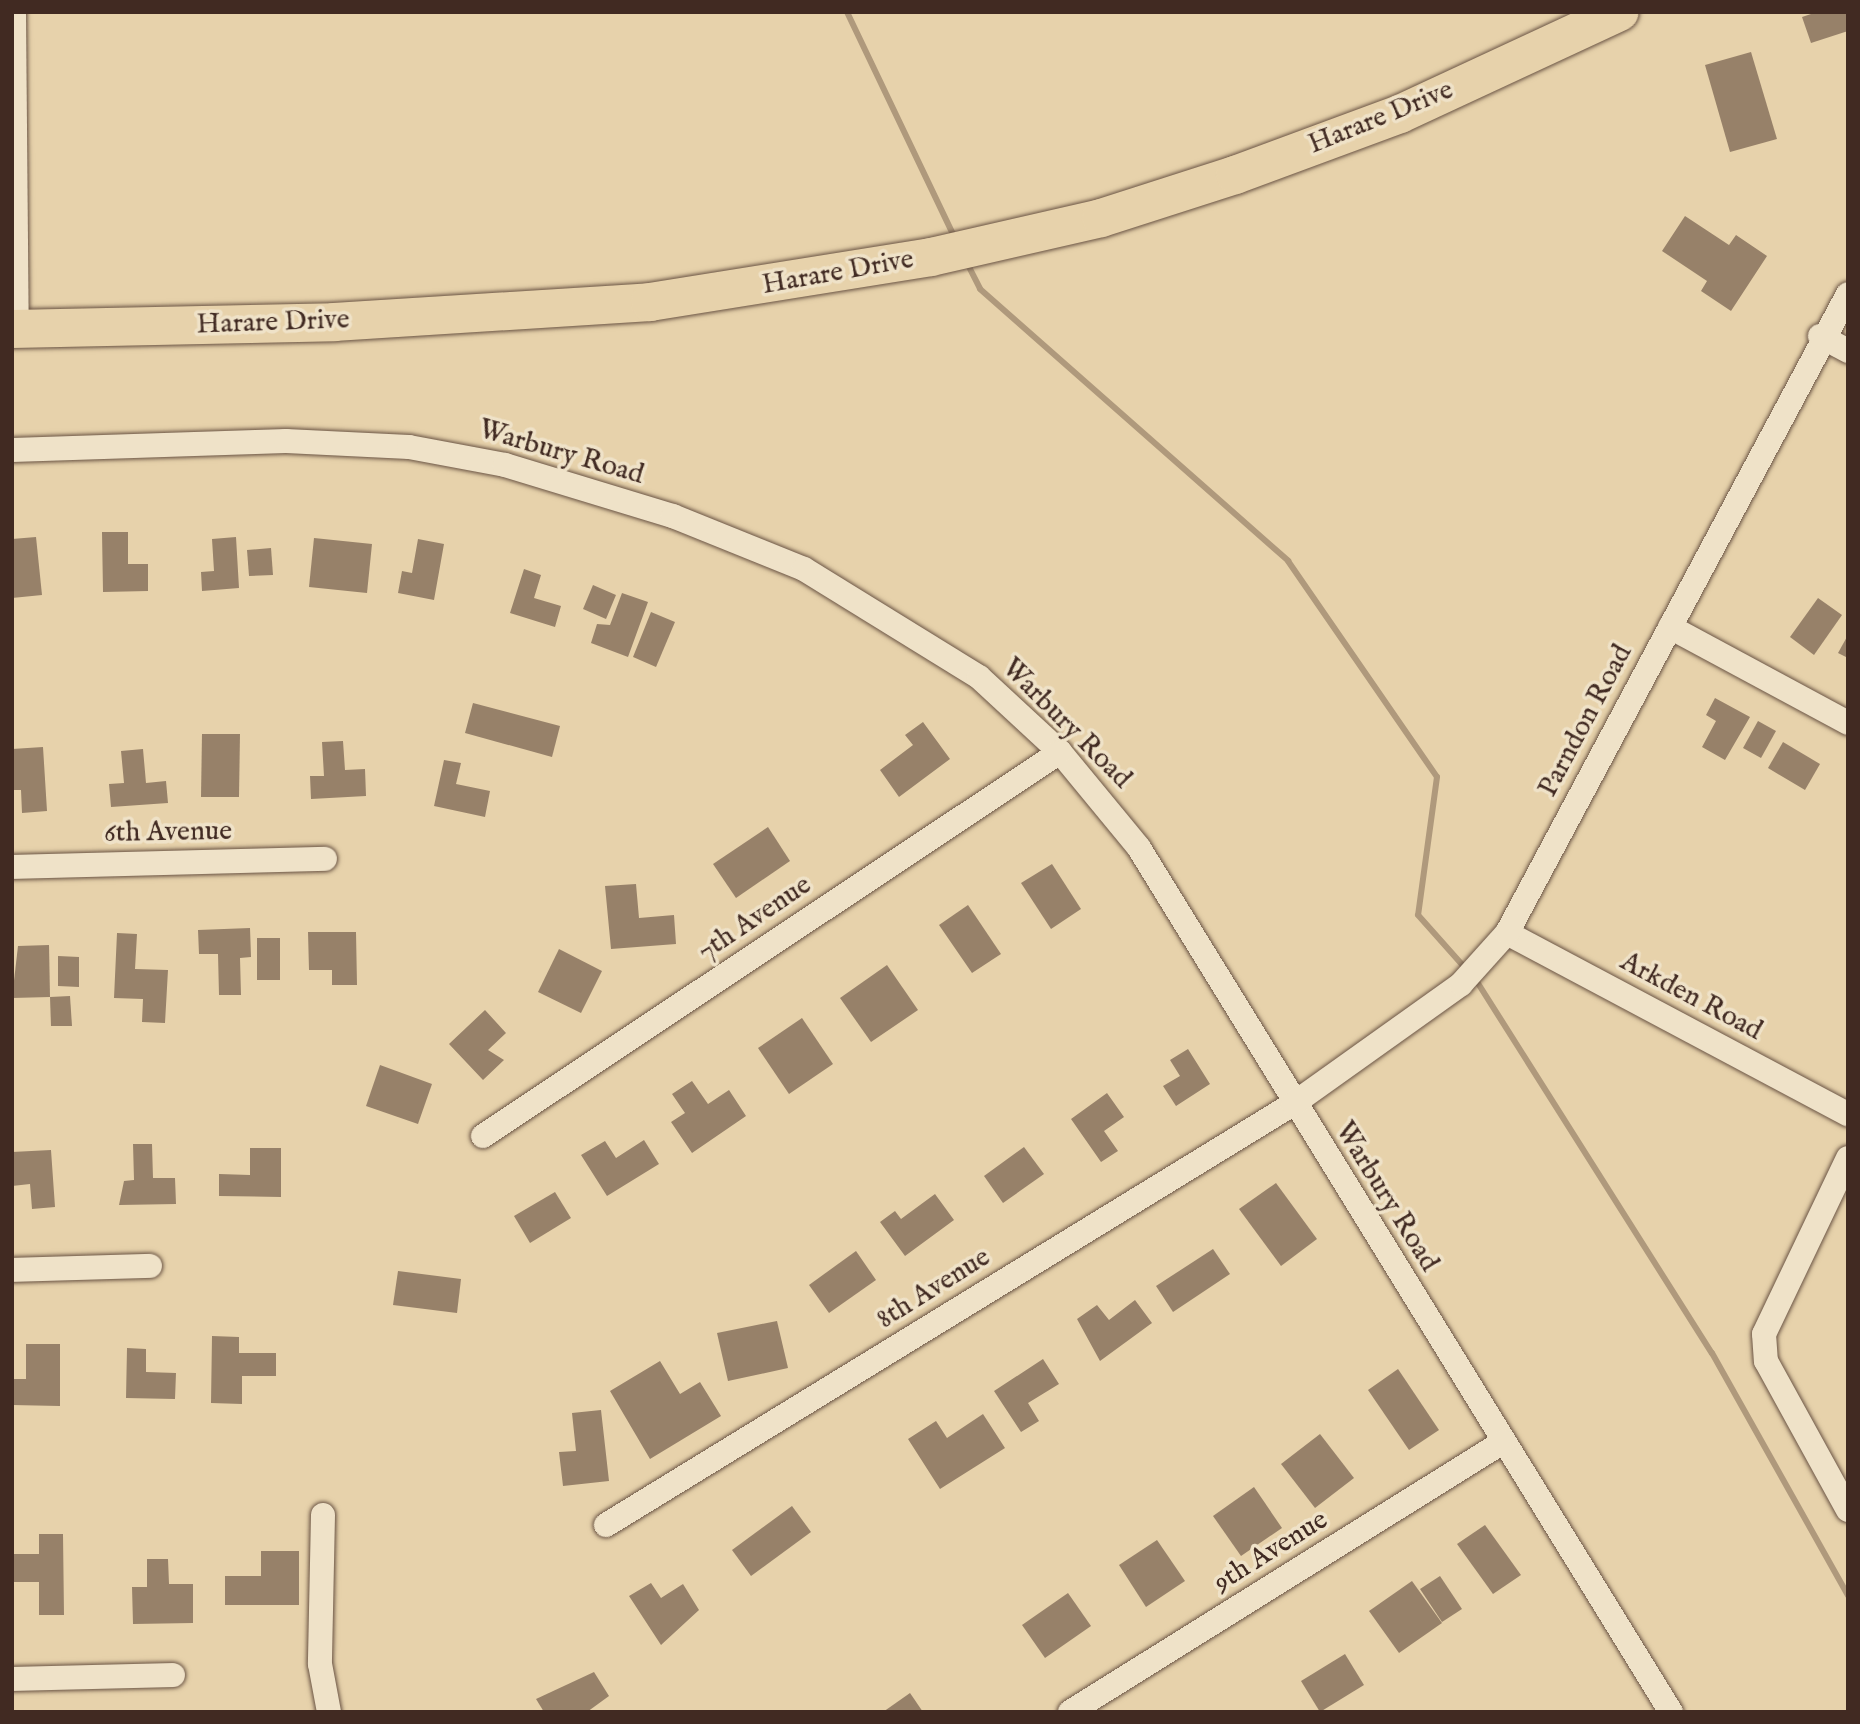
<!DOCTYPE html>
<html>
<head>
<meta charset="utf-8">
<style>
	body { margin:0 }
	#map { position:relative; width:1860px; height:1724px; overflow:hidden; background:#e7d2ab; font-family:"IM FELL English",serif }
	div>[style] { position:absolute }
	.stream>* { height:6px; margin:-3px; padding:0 3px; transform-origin:3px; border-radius:3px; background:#af997c }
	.building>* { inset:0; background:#978169 }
	.roads { filter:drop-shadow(0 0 2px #6a5444) drop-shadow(0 0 2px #6a5444) }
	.minor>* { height:24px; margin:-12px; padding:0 12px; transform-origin:12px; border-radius:12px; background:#efe2c8 }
	.primary>* { height:38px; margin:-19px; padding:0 19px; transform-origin:19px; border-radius:19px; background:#e7d2ab }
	span { translate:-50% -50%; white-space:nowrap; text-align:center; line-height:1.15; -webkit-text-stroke:7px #efe2c8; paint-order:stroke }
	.street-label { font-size:28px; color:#412a22 }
	.frame { position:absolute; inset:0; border:14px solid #412a22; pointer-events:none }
</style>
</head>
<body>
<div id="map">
	<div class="stream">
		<i style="left:847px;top:12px;width:250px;rotate:64.5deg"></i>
		<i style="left:966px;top:261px;width:31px;rotate:63deg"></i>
		<i style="left:980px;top:289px;width:411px;rotate:41.4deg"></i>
		<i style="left:1288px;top:561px;width:262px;rotate:55.4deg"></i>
		<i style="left:1437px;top:777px;width:139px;rotate:97.8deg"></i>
		<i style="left:1418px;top:915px;width:72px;rotate:48.4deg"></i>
		<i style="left:1474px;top:977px;width:445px;rotate:57.7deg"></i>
		<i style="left:1712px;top:1353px;width:278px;rotate:60.7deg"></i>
	</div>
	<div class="building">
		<i style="clip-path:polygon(1817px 12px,1848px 12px,1848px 31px,1811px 43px,1802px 17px)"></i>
		<i style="clip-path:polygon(1751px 52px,1777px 139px,1730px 152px,1705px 65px)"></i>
		<i style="clip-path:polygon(1685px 216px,1729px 245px,1736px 235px,1767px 256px,1731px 311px,1701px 291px,1707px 281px,1662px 251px)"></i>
		<i style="clip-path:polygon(102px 532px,128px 532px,128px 564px,148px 564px,148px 591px,103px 592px)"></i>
		<i style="clip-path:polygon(36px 537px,42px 595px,12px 598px,12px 539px)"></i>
		<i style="clip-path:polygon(236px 537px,239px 588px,202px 591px,201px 572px,214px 571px,212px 539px)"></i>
		<i style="clip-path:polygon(314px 538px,372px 544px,367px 593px,309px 587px)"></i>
		<i style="clip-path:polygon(418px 539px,444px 544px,434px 600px,398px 593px,402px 571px,412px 573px)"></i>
		<i style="clip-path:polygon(271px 548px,273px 575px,249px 576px,247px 550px)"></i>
		<i style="clip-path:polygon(524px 569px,541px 575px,534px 598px,561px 606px,555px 627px,510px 613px)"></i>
		<i style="clip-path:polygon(593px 585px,616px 595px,606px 619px,583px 609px)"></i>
		<i style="clip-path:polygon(622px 593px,648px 602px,628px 657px,591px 643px,597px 624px,610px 625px)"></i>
		<i style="clip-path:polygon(1818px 598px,1842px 615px,1814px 655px,1790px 637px)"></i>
		<i style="clip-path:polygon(651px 612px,675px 622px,656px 667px,633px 657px)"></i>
		<i style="clip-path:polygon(1848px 635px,1848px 658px,1838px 653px)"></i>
		<i style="clip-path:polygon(1715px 698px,1750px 717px,1725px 760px,1702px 747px,1716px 721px,1706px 715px)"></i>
		<i style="clip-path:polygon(473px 703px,560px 726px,552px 757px,465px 733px)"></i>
		<i style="clip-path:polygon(1758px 721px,1776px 731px,1761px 758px,1743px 748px)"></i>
		<i style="clip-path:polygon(923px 722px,950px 759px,899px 797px,880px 770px,913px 745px,905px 735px)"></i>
		<i style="clip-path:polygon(202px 734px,240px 734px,239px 797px,201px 797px)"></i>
		<i style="clip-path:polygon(343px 741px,345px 770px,365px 769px,366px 796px,311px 799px,310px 776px,324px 776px,322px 742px)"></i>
		<i style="clip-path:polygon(1783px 742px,1820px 764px,1805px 790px,1768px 768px)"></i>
		<i style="clip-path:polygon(43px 747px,47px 811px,22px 813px,21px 790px,12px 790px,12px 749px)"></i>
		<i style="clip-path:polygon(143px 749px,146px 783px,166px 781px,168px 803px,111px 807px,109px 784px,124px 783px,121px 751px)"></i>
		<i style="clip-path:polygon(444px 760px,461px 763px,456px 784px,490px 791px,485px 817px,434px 806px)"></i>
		<i style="clip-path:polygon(768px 827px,790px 861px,736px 898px,713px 864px)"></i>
		<i style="clip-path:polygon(1052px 864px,1081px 909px,1051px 929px,1021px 883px)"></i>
		<i style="clip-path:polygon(636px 884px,639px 918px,674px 915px,676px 944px,611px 949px,605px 886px)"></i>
		<i style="clip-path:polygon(968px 905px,1001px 954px,972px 973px,939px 925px)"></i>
		<i style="clip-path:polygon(250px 928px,251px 957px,240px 958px,241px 995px,219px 995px,218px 954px,199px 954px,198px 930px)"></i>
		<i style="clip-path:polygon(308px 932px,356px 932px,357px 985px,332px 985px,332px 970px,309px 970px)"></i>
		<i style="clip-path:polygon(117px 933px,137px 934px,135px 969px,168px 970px,165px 1023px,142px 1022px,143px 999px,114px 998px)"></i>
		<i style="clip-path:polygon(257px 938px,280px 938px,280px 980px,257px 980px)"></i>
		<i style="clip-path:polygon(49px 945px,50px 997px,12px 998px,18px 946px)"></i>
		<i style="clip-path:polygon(559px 949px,602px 971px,581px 1013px,538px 992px)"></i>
		<i style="clip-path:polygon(58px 956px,79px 957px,79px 987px,58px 986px)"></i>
		<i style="clip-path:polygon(887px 965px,918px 1010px,871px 1042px,840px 998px)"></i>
		<i style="clip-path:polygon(70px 996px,72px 1026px,51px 1026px,50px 997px)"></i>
		<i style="clip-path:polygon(485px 1010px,506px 1033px,488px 1050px,504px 1060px,483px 1080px,449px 1044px)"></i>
		<i style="clip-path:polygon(802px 1018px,833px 1064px,789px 1094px,758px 1048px)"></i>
		<i style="clip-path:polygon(1188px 1049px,1210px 1084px,1176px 1106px,1163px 1086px,1180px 1076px,1170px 1060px)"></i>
		<i style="clip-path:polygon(380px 1065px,432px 1084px,418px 1124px,366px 1106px)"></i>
		<i style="clip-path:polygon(692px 1081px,708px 1104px,729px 1090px,746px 1116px,692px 1153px,671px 1122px,685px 1113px,672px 1094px)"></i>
		<i style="clip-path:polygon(1107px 1093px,1124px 1117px,1104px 1131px,1118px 1151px,1101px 1162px,1071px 1119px)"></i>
		<i style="clip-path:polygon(644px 1140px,659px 1164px,607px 1196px,581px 1155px,605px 1141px,616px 1158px)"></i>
		<i style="clip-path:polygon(133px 1144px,152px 1144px,153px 1178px,175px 1178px,176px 1204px,119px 1205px,124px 1181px,134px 1180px)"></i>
		<i style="clip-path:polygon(1024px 1147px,1044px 1174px,1003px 1203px,984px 1176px)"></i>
		<i style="clip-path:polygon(250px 1148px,281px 1148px,281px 1197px,219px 1196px,219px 1174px,250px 1175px)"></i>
		<i style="clip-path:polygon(51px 1150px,55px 1207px,32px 1209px,30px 1184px,12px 1186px,12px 1152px)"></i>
		<i style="clip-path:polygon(1276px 1183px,1317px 1239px,1281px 1266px,1239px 1209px)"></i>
		<i style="clip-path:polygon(555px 1192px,571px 1218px,530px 1243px,514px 1216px)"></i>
		<i style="clip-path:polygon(935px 1194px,954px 1220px,905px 1256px,880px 1222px,895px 1211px,901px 1219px)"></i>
		<i style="clip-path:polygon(1213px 1249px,1230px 1274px,1173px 1312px,1156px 1286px)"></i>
		<i style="clip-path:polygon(856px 1251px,876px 1280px,829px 1313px,809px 1285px)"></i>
		<i style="clip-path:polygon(398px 1271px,461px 1279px,457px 1313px,393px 1305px)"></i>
		<i style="clip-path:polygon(1135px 1300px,1152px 1323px,1100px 1361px,1077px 1319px,1097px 1305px,1109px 1320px)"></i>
		<i style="clip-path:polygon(777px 1321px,788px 1368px,728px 1381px,717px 1333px)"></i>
		<i style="clip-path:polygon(212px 1336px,239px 1337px,239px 1353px,276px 1353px,276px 1376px,242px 1376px,242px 1404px,211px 1403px)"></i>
		<i style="clip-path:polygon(26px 1344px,60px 1344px,60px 1406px,12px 1405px,12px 1379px,26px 1379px)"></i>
		<i style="clip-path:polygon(127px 1348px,146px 1349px,146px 1372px,176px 1373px,175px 1399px,126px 1398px)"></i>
		<i style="clip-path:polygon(1043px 1359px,1059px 1384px,1028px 1403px,1039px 1421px,1021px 1432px,994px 1391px)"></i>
		<i style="clip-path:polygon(660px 1361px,680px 1394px,700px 1382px,721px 1416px,650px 1459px,610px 1391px)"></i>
		<i style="clip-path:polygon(1398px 1369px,1439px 1430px,1409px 1450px,1368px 1390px)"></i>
		<i style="clip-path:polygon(601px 1410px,609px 1481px,563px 1486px,559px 1452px,576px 1451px,572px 1413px)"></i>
		<i style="clip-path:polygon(983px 1414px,1005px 1448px,940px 1489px,908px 1439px,936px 1421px,947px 1438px)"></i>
		<i style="clip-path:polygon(1320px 1434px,1354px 1478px,1315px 1508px,1281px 1464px)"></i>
		<i style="clip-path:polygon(1254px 1487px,1282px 1528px,1241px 1556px,1213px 1516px)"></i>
		<i style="clip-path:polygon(792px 1506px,811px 1532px,751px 1576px,732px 1550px)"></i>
		<i style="clip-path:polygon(1485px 1525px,1521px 1575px,1493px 1594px,1457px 1544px)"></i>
		<i style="clip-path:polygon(39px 1534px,63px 1534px,64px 1615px,39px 1615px,39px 1582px,12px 1582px,12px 1554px,39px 1554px)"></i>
		<i style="clip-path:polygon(1157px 1540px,1185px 1581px,1146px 1607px,1119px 1565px)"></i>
		<i style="clip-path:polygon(261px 1551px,299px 1551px,299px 1605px,225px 1605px,225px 1576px,261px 1576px)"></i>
		<i style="clip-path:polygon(147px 1559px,168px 1559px,169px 1584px,193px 1584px,193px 1623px,133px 1624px,132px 1587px,147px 1587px)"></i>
		<i style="clip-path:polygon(1440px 1576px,1462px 1609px,1442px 1622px,1420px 1589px)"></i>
		<i style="clip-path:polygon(1412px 1581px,1442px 1623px,1399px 1653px,1369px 1611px)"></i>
		<i style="clip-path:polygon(651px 1583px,661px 1598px,683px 1584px,699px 1610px,661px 1645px,629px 1596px)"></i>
		<i style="clip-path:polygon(1068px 1593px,1091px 1626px,1045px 1658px,1022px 1625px)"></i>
		<i style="clip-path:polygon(1345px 1654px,1364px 1685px,1320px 1712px,1301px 1681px)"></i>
		<i style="clip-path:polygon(594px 1672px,609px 1696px,587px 1712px,544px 1712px,536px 1699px)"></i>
		<i style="clip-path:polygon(910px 1693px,923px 1712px,883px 1712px)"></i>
	</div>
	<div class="roads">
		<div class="minor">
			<i style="left:14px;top:12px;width:317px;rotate:89.5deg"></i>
			<i style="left:1820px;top:336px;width:32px;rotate:28deg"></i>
			<i style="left:12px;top:450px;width:274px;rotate:-1.9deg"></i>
			<i style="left:286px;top:441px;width:123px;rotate:2.8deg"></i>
			<i style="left:409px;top:447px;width:98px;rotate:10.6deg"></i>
			<i style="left:505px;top:465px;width:176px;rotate:16.9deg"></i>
			<i style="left:673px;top:516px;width:141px;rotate:22deg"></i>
			<i style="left:804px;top:569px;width:206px;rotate:31.7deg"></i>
			<i style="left:979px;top:677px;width:110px;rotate:42.8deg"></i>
			<i style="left:1060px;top:752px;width:124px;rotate:50.5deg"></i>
			<i style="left:1139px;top:848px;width:1015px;rotate:58.38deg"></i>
			<i style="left:1670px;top:627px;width:202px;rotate:28.3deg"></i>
			<i style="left:12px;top:867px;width:313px;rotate:-1.5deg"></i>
			<i style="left:1507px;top:933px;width:386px;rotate:28deg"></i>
			<i style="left:483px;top:1136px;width:693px;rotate:-33.64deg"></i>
			<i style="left:1848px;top:1158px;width:195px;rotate:115.5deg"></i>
			<i style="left:1764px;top:1334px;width:27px;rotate:86deg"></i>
			<i style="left:1766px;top:1361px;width:170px;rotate:61.2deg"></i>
			<i style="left:12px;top:1270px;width:138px;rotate:-1.7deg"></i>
			<i style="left:323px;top:1515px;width:149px;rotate:91.2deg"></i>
			<i style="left:320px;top:1664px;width:49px;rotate:79.4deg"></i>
			<i style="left:606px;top:1525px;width:806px;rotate:-31.5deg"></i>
			<i style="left:1293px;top:1104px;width:206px;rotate:-35.5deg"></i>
			<i style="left:1461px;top:984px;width:69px;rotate:-48deg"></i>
			<i style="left:1507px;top:933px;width:724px;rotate:-61.91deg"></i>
			<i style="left:12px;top:1679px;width:161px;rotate:-1.4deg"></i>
			<i style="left:1070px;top:1712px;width:510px;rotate:-31.95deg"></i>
		</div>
		<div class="primary">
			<i style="left:12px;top:329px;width:322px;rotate:-1.2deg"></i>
			<i style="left:334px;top:322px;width:317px;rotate:-3.6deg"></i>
			<i style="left:650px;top:302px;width:285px;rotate:-9.1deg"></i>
			<i style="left:931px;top:257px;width:174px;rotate:-12.9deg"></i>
			<i style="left:1101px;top:218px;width:141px;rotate:-17.8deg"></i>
			<i style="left:1235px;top:175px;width:176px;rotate:-20.3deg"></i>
			<i style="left:1400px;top:114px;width:242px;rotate:-24.9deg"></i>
		</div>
	</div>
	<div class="street-label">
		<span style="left:1381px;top:118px;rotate:-22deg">Harare Drive</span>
		<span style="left:838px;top:273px;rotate:-10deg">Harare Drive</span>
		<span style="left:273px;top:323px;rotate:-2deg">Harare Drive</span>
		<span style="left:561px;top:453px;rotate:16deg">Warbury Road</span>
		<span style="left:1586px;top:721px;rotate:-62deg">Parndon Road</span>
		<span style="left:1066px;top:724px;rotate:45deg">Warbury Road</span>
		<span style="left:168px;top:833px;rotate:-1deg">6th Avenue</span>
		<span style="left:755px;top:919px;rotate:-34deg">7th Avenue</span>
		<span style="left:1691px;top:997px;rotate:28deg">Arkden Road</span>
		<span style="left:1386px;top:1197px;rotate:58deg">Warbury Road</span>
		<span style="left:934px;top:1289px;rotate:-32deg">8th Avenue</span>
		<span style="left:1271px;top:1552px;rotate:-32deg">9th Avenue</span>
	</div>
	<div class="frame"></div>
</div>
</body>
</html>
